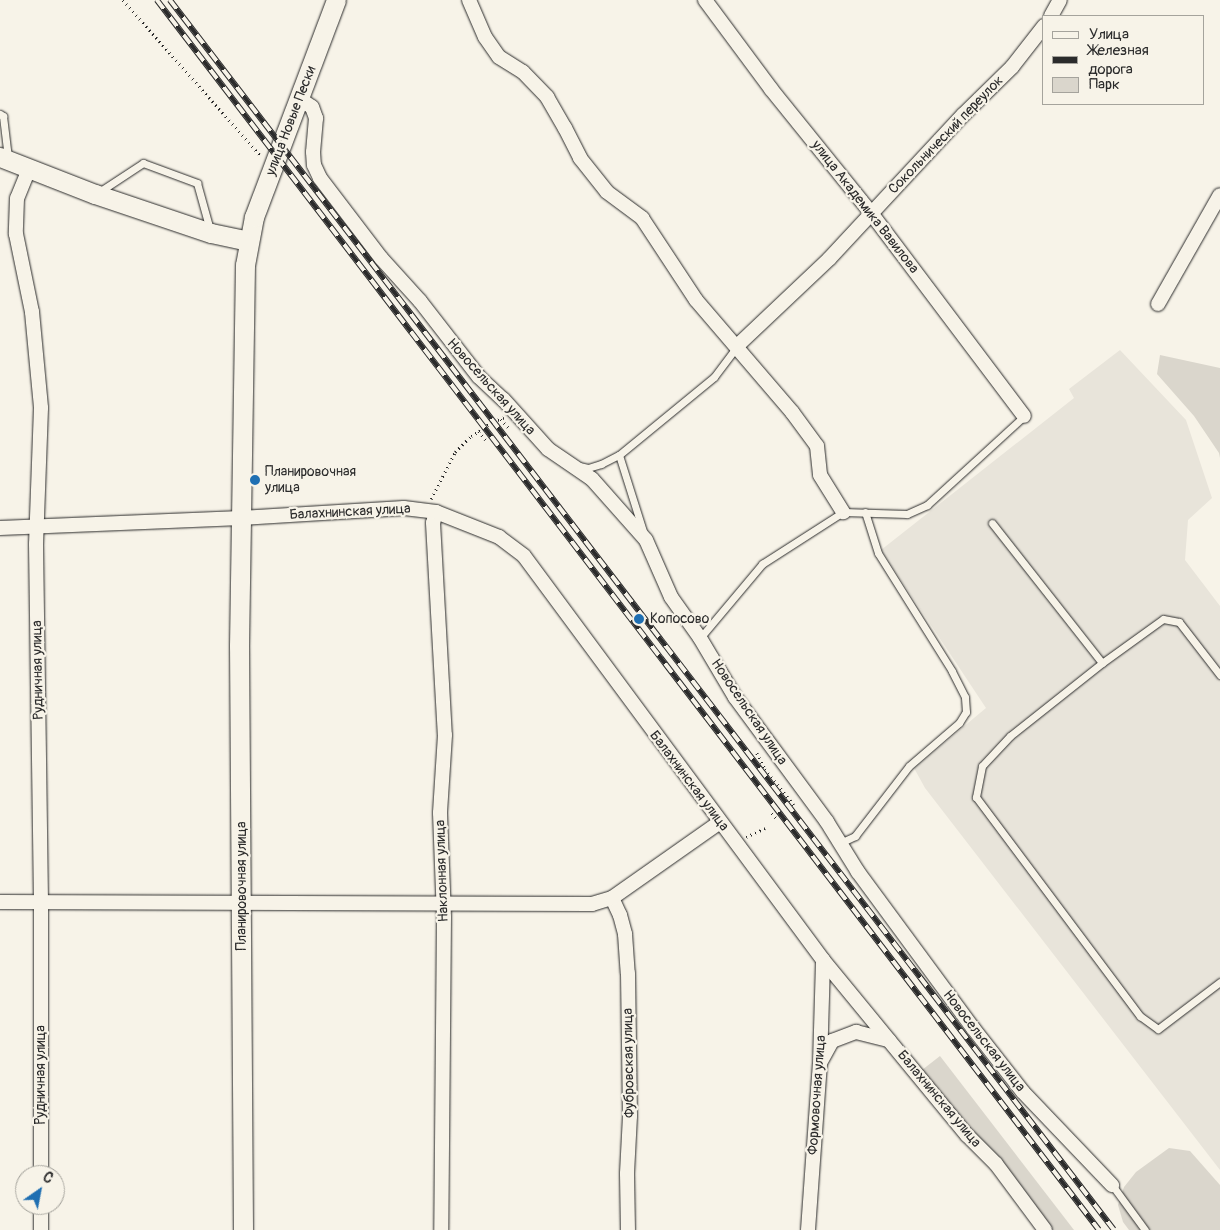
<!DOCTYPE html>
<html>
<head>
<meta charset="utf-8">
<style>
	body { margin:0 }
	#map { position:relative; width:1220px; height:1230px; overflow:hidden; background:#f7f3e8; font-family:Pangolin,sans-serif }
	div>[style] { position:absolute }
	.built>* { inset:0; background:#e8e4da }
	.green>* { inset:0; background:#dad6cc }
	.path>* { height:2.5px; margin-top:-1.25px; transform-origin:0; background:repeating-linear-gradient(90deg,#2b2b2b 0 1px,transparent 0 5px) }
	.roads { filter:drop-shadow(0 0 1px #2b2b2b) drop-shadow(0 0 1px #2b2b2b) }
	.lane>* { height:7px; margin:-3.5px; padding:0 3.5px; transform-origin:3.5px; border-radius:3.5px; background:#f7f3e8 }
	.street>* { height:14px; margin:-7px; padding:0 7px; transform-origin:7px; border-radius:7px; background:#f7f3e8 }
	.secondary>* { height:19px; margin:-9.5px; padding:0 9.5px; transform-origin:9.5px; border-radius:9.5px; background:#f7f3e8 }
	.rail>* { height:5.5px; margin-top:-2.75px; transform-origin:0; background:repeating-linear-gradient(90deg,#f7f3e8 0 11px,#2b2b2b 0 22px); box-sizing:border-box; border-block:1px solid #2b2b2b }
	.dots>* { width:14px; height:14px; translate:-50% -50%; box-sizing:border-box; border:2px solid #f7f3e8; border-radius:50% }
	span { translate:-50% -50%; white-space:nowrap; text-align:center; line-height:1.15; -webkit-text-stroke:4.5px #f7f3e8; paint-order:stroke }
	.street-label { font-size:14px; color:#2b2b2b }
	.poi-label { font-size:14px; color:#2b2b2b }
	.left { translate:0 -50%; text-align:left }
	.legend { position:absolute; left:1042px; top:15px; width:162px; height:90px; box-sizing:border-box; background:#f7f3e8; border:1px solid #a5a39c; margin:0; padding:6px 9px; list-style:none; font-size:15px; color:#2b2b2b }
	.legend li { display:flex; align-items:center; gap:10px; height:25px }
	.legend b { width:25px; border:1px solid #a5a39c }
	.north { position:absolute; left:15px; top:1165px; width:50px; height:50px; box-sizing:border-box; background:#f7f3e8; border:1px solid #a5a39c; border-radius:50%; rotate:33deg; font-size:14px; font-weight:700; line-height:20px; text-align:center; color:#2b2b2b }
	.north::after { content:''; display:block; margin:auto; width:18px; height:22px; background:#1f6fb2; clip-path:polygon(50% 0,100% 100%,50% 72%,0 100%) }
</style>
</head>
<body>
<div id="map">
	<div class="built">
		<i style="clip-path:polygon(1120px 350px,1186px 420px,1212px 498px,1188px 520px,1185px 560px,1220px 606px,1220px 1170px,925px 788px,914px 768px,986px 708px,881px 550px,1074px 398px,1069px 389px)"></i>
	</div>
	<div class="green">
		<i style="clip-path:polygon(1160px 355px,1220px 368px,1220px 458px,1219px 453px,1194px 416px,1157px 374px)"></i>
		<i style="clip-path:polygon(940px 1056px,1074px 1230px,1050px 1230px,922px 1070px)"></i>
		<i style="clip-path:polygon(1169px 1148px,1190px 1151px,1220px 1185px,1220px 1230px,1129px 1230px,1123px 1222px,1118px 1205px,1124px 1187px,1136px 1172px)"></i>
	</div>
	<div class="path">
		<i style="left:123px;top:0;width:208px;rotate:48.5deg"></i>
		<i style="left:504px;top:418px;width:3px;rotate:162deg"></i>
		<i style="left:501px;top:419px;width:11px;rotate:49deg"></i>
		<i style="left:479px;top:431px;width:17px;rotate:-36deg"></i>
		<i style="left:493px;top:421px;width:8px;rotate:-14deg"></i>
		<i style="left:431px;top:499px;width:53px;rotate:-62.9deg"></i>
		<i style="left:455px;top:452px;width:23px;rotate:-45deg"></i>
		<i style="left:471px;top:436px;width:9px;rotate:-32deg"></i>
		<i style="left:479px;top:431px;width:11px;rotate:52deg"></i>
		<i style="left:757px;top:753px;width:18px;rotate:63deg"></i>
		<i style="left:765px;top:769px;width:46px;rotate:51.1deg"></i>
		<i style="left:772px;top:813px;width:8px;rotate:50deg"></i>
		<i style="left:746px;top:837px;width:21px;rotate:-25deg"></i>
	</div>
	<div class="roads">
		<div class="lane">
			<i style="left:0;top:114px;width:4px;rotate:34deg"></i>
			<i style="left:3px;top:116px;width:42px;rotate:83.2deg"></i>
			<i style="left:99px;top:192px;width:53px;rotate:-33.4deg"></i>
			<i style="left:143px;top:163px;width:58px;rotate:20.3deg"></i>
			<i style="left:197px;top:183px;width:49px;rotate:74.5deg"></i>
			<i style="left:619px;top:455px;width:80px;rotate:72.5deg"></i>
			<i style="left:579px;top:466px;width:9px;rotate:13deg"></i>
			<i style="left:588px;top:468px;width:14px;rotate:-17deg"></i>
			<i style="left:601px;top:464px;width:20px;rotate:-27deg"></i>
			<i style="left:619px;top:455px;width:123px;rotate:-39.4deg"></i>
			<i style="left:714px;top:377px;width:39px;rotate:-53deg"></i>
			<i style="left:992px;top:523px;width:178px;rotate:51.8deg"></i>
			<i style="left:700px;top:638px;width:97px;rotate:-50deg"></i>
			<i style="left:762px;top:564px;width:96px;rotate:-32.7deg"></i>
			<i style="left:843px;top:512px;width:64px;rotate:1.8deg"></i>
			<i style="left:907px;top:514px;width:22px;rotate:-24deg"></i>
			<i style="left:927px;top:505px;width:132px;rotate:-42.5deg"></i>
			<i style="left:1220px;top:675px;width:67px;rotate:-127.7deg"></i>
			<i style="left:1179px;top:622px;width:16px;rotate:-169deg"></i>
			<i style="left:1163px;top:619px;width:75px;rotate:144.2deg"></i>
			<i style="left:1102px;top:663px;width:117px;rotate:141.6deg"></i>
			<i style="left:1010px;top:736px;width:41px;rotate:133deg"></i>
			<i style="left:982px;top:766px;width:32px;rotate:101deg"></i>
			<i style="left:976px;top:797px;width:274px;rotate:53.2deg"></i>
			<i style="left:1140px;top:1016px;width:22px;rotate:36deg"></i>
			<i style="left:1158px;top:1029px;width:78px;rotate:-37.2deg"></i>
			<i style="left:840px;top:843px;width:17px;rotate:-25deg"></i>
			<i style="left:855px;top:836px;width:88px;rotate:-52.4deg"></i>
			<i style="left:909px;top:766px;width:66px;rotate:-40.7deg"></i>
			<i style="left:959px;top:723px;width:13px;rotate:-58deg"></i>
			<i style="left:966px;top:712px;width:15px;rotate:-94deg"></i>
			<i style="left:965px;top:697px;width:29px;rotate:-117deg"></i>
			<i style="left:952px;top:671px;width:139px;rotate:-122.1deg"></i>
			<i style="left:878px;top:553px;width:43px;rotate:-107.6deg"></i>
			<i style="left:1112px;top:1185px;width:56px;rotate:53.7deg"></i>
		</div>
		<div class="street">
			<i style="left:469px;top:0;width:40px;rotate:66.6deg"></i>
			<i style="left:485px;top:37px;width:24px;rotate:55deg"></i>
			<i style="left:499px;top:57px;width:28px;rotate:32deg"></i>
			<i style="left:523px;top:72px;width:35px;rotate:46deg"></i>
			<i style="left:547px;top:97px;width:36px;rotate:60deg"></i>
			<i style="left:565px;top:128px;width:34px;rotate:63deg"></i>
			<i style="left:580px;top:158px;width:43px;rotate:51.5deg"></i>
			<i style="left:607px;top:192px;width:44px;rotate:36.6deg"></i>
			<i style="left:642px;top:218px;width:98px;rotate:56.6deg"></i>
			<i style="left:696px;top:300px;width:148px;rotate:49.4deg"></i>
			<i style="left:792px;top:412px;width:42px;rotate:53.7deg"></i>
			<i style="left:817px;top:446px;width:29px;rotate:84deg"></i>
			<i style="left:820px;top:475px;width:44px;rotate:58.1deg"></i>
			<i style="left:705px;top:0;width:111px;rotate:53.4deg"></i>
			<i style="left:771px;top:89px;width:159px;rotate:51.1deg"></i>
			<i style="left:871px;top:213px;width:254px;rotate:53deg"></i>
			<i style="left:1051px;top:16px;width:18px;rotate:-61deg"></i>
			<i style="left:300px;top:99px;width:14px;rotate:34deg"></i>
			<i style="left:312px;top:107px;width:12px;rotate:70deg"></i>
			<i style="left:316px;top:118px;width:34px;rotate:95deg"></i>
			<i style="left:313px;top:152px;width:13px;rotate:86deg"></i>
			<i style="left:314px;top:165px;width:14px;rotate:65deg"></i>
			<i style="left:320px;top:178px;width:101px;rotate:52.7deg"></i>
			<i style="left:381px;top:258px;width:58px;rotate:47.8deg"></i>
			<i style="left:420px;top:301px;width:96px;rotate:52.2deg"></i>
			<i style="left:479px;top:377px;width:33px;rotate:43deg"></i>
			<i style="left:503px;top:399px;width:67px;rotate:48deg"></i>
			<i style="left:548px;top:449px;width:53px;rotate:34.3deg"></i>
			<i style="left:592px;top:479px;width:81px;rotate:48.5deg"></i>
			<i style="left:646px;top:540px;width:62px;rotate:66.3deg"></i>
			<i style="left:671px;top:597px;width:50px;rotate:54.7deg"></i>
			<i style="left:700px;top:638px;width:69px;rotate:59.3deg"></i>
			<i style="left:735px;top:697px;width:155px;rotate:53.6deg"></i>
			<i style="left:827px;top:822px;width:59px;rotate:58.2deg"></i>
			<i style="left:858px;top:872px;width:194px;rotate:53.6deg"></i>
			<i style="left:973px;top:1028px;width:81px;rotate:52deg"></i>
			<i style="left:1023px;top:1092px;width:129px;rotate:46.3deg"></i>
			<i style="left:29px;top:169px;width:31px;rotate:112deg"></i>
			<i style="left:17px;top:198px;width:36px;rotate:92deg"></i>
			<i style="left:16px;top:234px;width:80px;rotate:78.4deg"></i>
			<i style="left:32px;top:312px;width:96px;rotate:84.6deg"></i>
			<i style="left:41px;top:408px;width:136px;rotate:92.1deg"></i>
			<i style="left:36px;top:544px;width:357px;rotate:89.2deg"></i>
			<i style="left:41px;top:901px;width:274px;rotate:90deg"></i>
			<i style="left:1158px;top:304px;width:125px;rotate:-60.4deg"></i>
			<i style="left:737px;top:346px;width:127px;rotate:-43.4deg"></i>
			<i style="left:829px;top:259px;width:197px;rotate:-47.1deg"></i>
			<i style="left:963px;top:115px;width:69px;rotate:-44.4deg"></i>
			<i style="left:1012px;top:67px;width:52px;rotate:-52deg"></i>
			<i style="left:436px;top:512px;width:11px;rotate:105deg"></i>
			<i style="left:433px;top:523px;width:212px;rotate:86.8deg"></i>
			<i style="left:445px;top:735px;width:78px;rotate:93.7deg"></i>
			<i style="left:440px;top:813px;width:104px;rotate:87.8deg"></i>
			<i style="left:444px;top:917px;width:313px;rotate:90.5deg"></i>
			<i style="left:0;top:528px;width:241px;rotate:-2.4deg"></i>
			<i style="left:241px;top:518px;width:163px;rotate:-3.5deg"></i>
			<i style="left:404px;top:508px;width:32px;rotate:7deg"></i>
			<i style="left:436px;top:512px;width:68px;rotate:21.6deg"></i>
			<i style="left:499px;top:537px;width:31px;rotate:37deg"></i>
			<i style="left:524px;top:556px;width:503px;rotate:53.49deg"></i>
			<i style="left:823px;top:960px;width:227px;rotate:50.6deg"></i>
			<i style="left:967px;top:1135px;width:41px;rotate:45deg"></i>
			<i style="left:996px;top:1164px;width:82px;rotate:53.4deg"></i>
			<i style="left:612px;top:898px;width:19px;rotate:65deg"></i>
			<i style="left:620px;top:915px;width:20px;rotate:75deg"></i>
			<i style="left:625px;top:934px;width:39px;rotate:86deg"></i>
			<i style="left:628px;top:973px;width:143px;rotate:89.2deg"></i>
			<i style="left:630px;top:1116px;width:58px;rotate:93deg"></i>
			<i style="left:627px;top:1174px;width:56px;rotate:89deg"></i>
			<i style="left:0;top:902px;width:592px;rotate:0.19deg"></i>
			<i style="left:592px;top:904px;width:21px;rotate:-17deg"></i>
			<i style="left:612px;top:898px;width:132px;rotate:-35.1deg"></i>
			<i style="left:821px;top:1061px;width:23px;rotate:-61deg"></i>
			<i style="left:832px;top:1041px;width:26px;rotate:-21deg"></i>
			<i style="left:856px;top:1032px;width:34px;rotate:14deg"></i>
			<i style="left:41px;top:1205px;width:25px;rotate:90deg"></i>
			<i style="left:808px;top:1230px;width:166px;rotate:-85.9deg"></i>
			<i style="left:820px;top:1064px;width:104px;rotate:-88.3deg"></i>
		</div>
		<div class="secondary">
			<i style="left:0;top:157px;width:102px;rotate:21.3deg"></i>
			<i style="left:95px;top:194px;width:122px;rotate:18.6deg"></i>
			<i style="left:211px;top:233px;width:38px;rotate:12deg"></i>
			<i style="left:243px;top:1230px;width:584px;rotate:-90.39deg"></i>
			<i style="left:239px;top:646px;width:381px;rotate:-89.1deg"></i>
			<i style="left:245px;top:265px;width:49px;rotate:-79.4deg"></i>
			<i style="left:254px;top:217px;width:232px;rotate:-69.3deg"></i>
		</div>
	</div>
	<div class="rail">
		<i style="left:157px;top:0;width:1549px;rotate:52.55deg"></i>
		<i style="left:170px;top:0;width:1550px;rotate:52.49deg"></i>
	</div>
	<div class="dots">
		<i style="left:255px;top:480px;background:#1f6fb2"></i>
		<i style="left:639px;top:619px;background:#1f6fb2"></i>
	</div>
	<div class="street-label">
		<span style="left:291px;top:121px;rotate:-69deg">улица Новые Пески</span>
		<span style="left:946px;top:135px;rotate:-46deg">Сокольнический переулок</span>
		<span style="left:865px;top:207px;rotate:52deg">улица Академика Вавилова</span>
		<span style="left:491px;top:387px;rotate:48deg">Новосельская улица</span>
		<span style="left:350px;top:512px;rotate:-3deg">Балахнинская улица</span>
		<span style="left:38px;top:670px;rotate:-91deg">Рудничная улица</span>
		<span style="left:749px;top:712px;rotate:56deg">Новосельская улица</span>
		<span style="left:689px;top:781px;rotate:53deg">Балахнинская улица</span>
		<span style="left:442px;top:871px;rotate:-92deg">Наклонная улица</span>
		<span style="left:242px;top:886px;rotate:-90deg">Планировочная улица</span>
		<span style="left:984px;top:1041px;rotate:52deg">Новосельская улица</span>
		<span style="left:629px;top:1063px;rotate:-91deg">Фубровская улица</span>
		<span style="left:41px;top:1075px;rotate:-90deg">Рудничная улица</span>
		<span style="left:817px;top:1095px;rotate:-86deg">Формовочная улица</span>
		<span style="left:939px;top:1099px;rotate:50deg">Балахнинская улица</span>
	</div>
	<div class="poi-label">
		<span class="left" style="left:265px;top:480px">Планировочная<br>улица</span>
		<span class="left" style="left:650px;top:619px">Копосово</span>
	</div>
	<ul class="legend">
	<li><b style="height:6px;background:#f7f3e8"></b>Улица</li>
	<li><b style="height:6px;background:#2b2b2b"></b>Железная дорога</li>
	<li><b style="height:14px;background:#dad6cc"></b>Парк</li>
	</ul>
	<div class="north">С</div>
</div>
</body>
</html>
